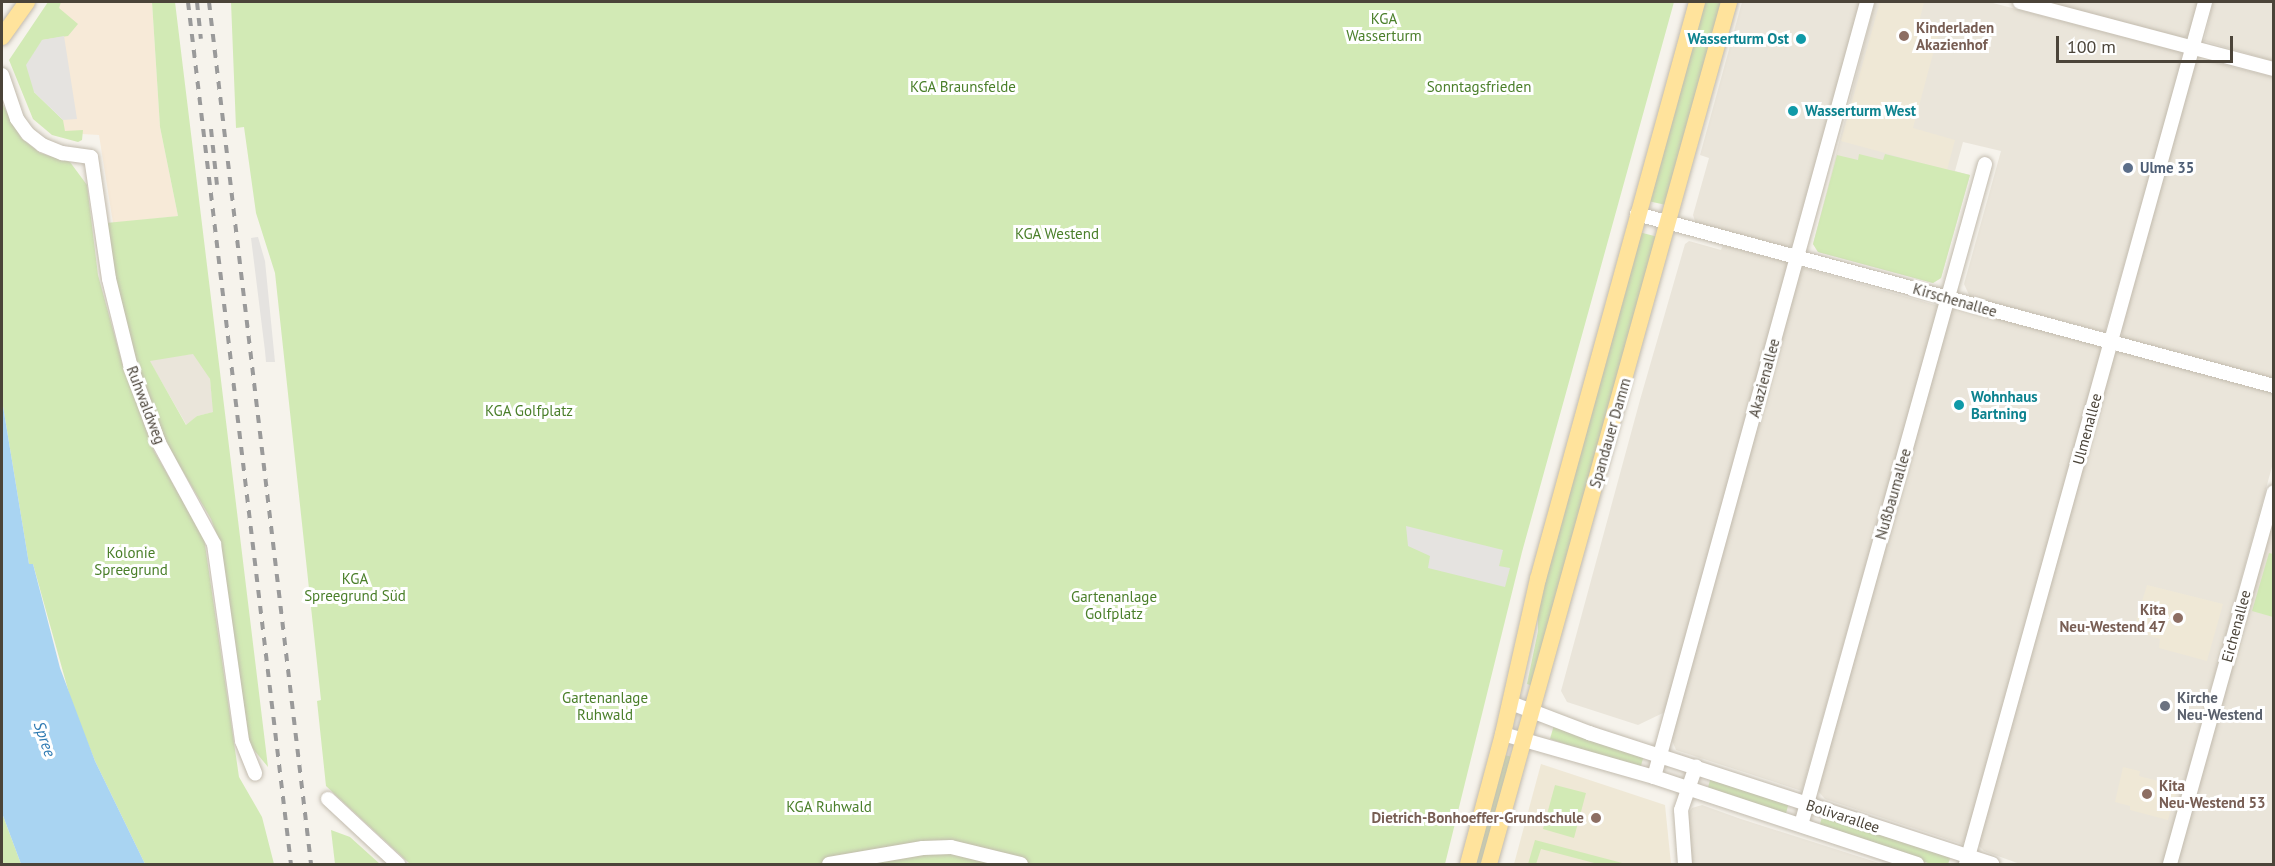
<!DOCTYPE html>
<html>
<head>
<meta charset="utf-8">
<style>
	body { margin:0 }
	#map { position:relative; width:2275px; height:866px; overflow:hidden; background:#f6f3ec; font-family:"PT Sans",sans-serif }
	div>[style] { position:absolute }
	.residential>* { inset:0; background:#eae5da }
	.commercial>* { inset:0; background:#f7ead8 }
	.education>* { inset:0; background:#efe8d6 }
	.green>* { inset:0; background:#d2eab5 }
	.parking>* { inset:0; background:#e5e3e0 }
	.water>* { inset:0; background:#a9d4f2 }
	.roads { filter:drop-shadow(0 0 2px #c2bbae) drop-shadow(0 0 2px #c2bbae) }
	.minor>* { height:14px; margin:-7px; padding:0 7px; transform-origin:7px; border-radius:7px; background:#fff }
	.major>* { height:16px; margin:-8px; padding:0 8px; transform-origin:8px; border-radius:8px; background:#ffe39c }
	.rail>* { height:4px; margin-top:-2px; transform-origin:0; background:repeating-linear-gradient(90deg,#9a9a9a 0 8px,transparent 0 16px) }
	.dots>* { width:16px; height:16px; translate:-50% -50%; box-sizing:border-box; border:3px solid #fff; border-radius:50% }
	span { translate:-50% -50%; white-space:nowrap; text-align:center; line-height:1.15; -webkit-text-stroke:6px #fff; paint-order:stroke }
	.park-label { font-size:15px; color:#4a7f2a }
	.education-label { font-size:15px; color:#785e54; font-weight:700 }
	.left { translate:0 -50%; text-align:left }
	.right { translate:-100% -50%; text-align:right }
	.culture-label { font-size:15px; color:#0d838f; font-weight:700 }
	.service-label { font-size:15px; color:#4e5e75; font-weight:700 }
	.street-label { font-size:15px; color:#4b4439 }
	.worship-label { font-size:15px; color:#5b616d; font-weight:700 }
	.water-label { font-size:16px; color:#2e7ab2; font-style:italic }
	.frame { position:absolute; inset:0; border:3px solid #4b4439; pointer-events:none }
	.scale { position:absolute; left:2056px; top:36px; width:177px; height:27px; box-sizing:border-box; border:3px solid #4b4439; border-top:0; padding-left:8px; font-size:18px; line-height:21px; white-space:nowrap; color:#4b4439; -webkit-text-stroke:4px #fff; paint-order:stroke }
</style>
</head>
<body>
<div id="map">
	<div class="residential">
		<i style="clip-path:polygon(1742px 2px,1860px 2px,1794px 244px,1788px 248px,1696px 224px,1693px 215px,1709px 158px,1700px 155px)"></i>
		<i style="clip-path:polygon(1875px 2px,1989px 2px,2181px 52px,2182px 62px,2105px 332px,1970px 297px,1964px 284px,2001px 151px,1963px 142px,1955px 171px,1970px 175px,1941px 278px,1933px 283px,1818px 252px,1813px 244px)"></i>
		<i style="clip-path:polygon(2047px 2px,2198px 2px,2189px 35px,2184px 38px)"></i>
		<i style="clip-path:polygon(2213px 2px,2273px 2px,2273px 61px,2204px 41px)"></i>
		<i style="clip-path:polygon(2197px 58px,2273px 77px,2273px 379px,2124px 339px,2121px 332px)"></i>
		<i style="clip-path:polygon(1689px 241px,1721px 250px,1723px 245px,1787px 262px,1789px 266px,1665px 712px,1638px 725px,1567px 702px,1561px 691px,1640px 400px,1685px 244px)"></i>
		<i style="clip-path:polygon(1801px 267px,1939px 306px,1802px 791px,1676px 750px,1671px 738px)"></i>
		<i style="clip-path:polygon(1957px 307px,2099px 345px,2101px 350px,1966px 841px,1962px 844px,1825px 799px,1818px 791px,1950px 310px)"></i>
		<i style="clip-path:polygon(2120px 351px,2273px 392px,2273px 463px,2163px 864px,2020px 864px,1984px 851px,1978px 845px,2114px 353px)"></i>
		<i style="clip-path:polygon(198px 353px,210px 379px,214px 412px,197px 416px,187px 426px,149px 360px)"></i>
		<i style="clip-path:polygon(2273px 515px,2273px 864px,2177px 864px)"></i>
		<i style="clip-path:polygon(1702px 805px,1741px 819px,1882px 864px,1691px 864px,1688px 815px,1692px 808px)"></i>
	</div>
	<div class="commercial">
		<i style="clip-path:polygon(61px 2px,152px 2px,160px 127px,178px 216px,113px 223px,99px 135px,65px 133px,42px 40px)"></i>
	</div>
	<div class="education">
		<i style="clip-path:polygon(1880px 2px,1924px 2px,1919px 22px,1940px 28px,1913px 128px,1955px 140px,1947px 170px,1841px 141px)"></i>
		<i style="clip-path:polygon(2147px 585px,2223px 604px,2207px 661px,2159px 648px,2160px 639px,2133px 631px)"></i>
		<i style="clip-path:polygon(1541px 764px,1665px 805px,1671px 864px,1514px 864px)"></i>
		<i style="clip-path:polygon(2123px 767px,2140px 771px,2139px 776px,2178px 786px,2168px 820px,2130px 810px,2130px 806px,2115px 802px)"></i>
	</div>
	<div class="green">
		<i style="clip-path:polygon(48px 2px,61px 2px,59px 8px,78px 24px,68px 36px,42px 40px,34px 92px,63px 120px,65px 131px,83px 130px,82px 140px,78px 142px,52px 135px,33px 119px,9px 60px)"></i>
		<i style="clip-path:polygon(evenodd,152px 2px,175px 2px,268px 767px,250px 745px,218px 538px,211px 519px,165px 441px,142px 380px,121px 313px,106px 223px,178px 216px,160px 127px,152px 2px,193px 354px,210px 379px,213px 412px,197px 416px,186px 425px,150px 361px,193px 354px)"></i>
		<i style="clip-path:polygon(231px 2px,1674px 2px,1522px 552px,1445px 864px,410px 864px,326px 786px,317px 701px,321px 700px,275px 273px,256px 213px,244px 127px,236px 128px)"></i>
		<i style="clip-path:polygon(1703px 2px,1723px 2px,1666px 205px,1648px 201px)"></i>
		<i style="clip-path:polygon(2px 103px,21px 138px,40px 153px,70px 162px,87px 185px,98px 275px,124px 370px,154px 451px,204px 538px,239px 777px,262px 817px,274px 864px,145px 864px,95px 761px,72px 704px,33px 564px,29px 564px,2px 400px)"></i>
		<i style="clip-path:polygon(1859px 154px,1883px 160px,1885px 154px,1970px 175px,1941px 278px,1933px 283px,1818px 252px,1813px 244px,1837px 155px,1858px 160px)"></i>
		<i style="clip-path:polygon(1639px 232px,1658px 237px,1533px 686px,1527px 684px,1538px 631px,1538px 604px)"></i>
		<i style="clip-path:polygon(2269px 553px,2273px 554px,2273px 617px,2252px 611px)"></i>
		<i style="clip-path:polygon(1554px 725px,1644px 755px,1640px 769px,1550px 739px)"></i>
		<i style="clip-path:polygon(1504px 755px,1513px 757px,1483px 864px,1474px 864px)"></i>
		<i style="clip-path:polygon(1711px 777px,1789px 802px,1785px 817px,1707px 791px)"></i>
		<i style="clip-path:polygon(1555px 785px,1586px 793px,1574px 838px,1543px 829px)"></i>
		<i style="clip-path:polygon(2px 813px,21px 864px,2px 864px)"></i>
		<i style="clip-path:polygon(1823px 814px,1951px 856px,1948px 864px,1931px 864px,1819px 827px)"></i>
		<i style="clip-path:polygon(331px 830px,350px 837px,380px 864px,335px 864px)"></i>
		<i style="clip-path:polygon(1535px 840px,1626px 864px,1598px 864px,1541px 849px,1536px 864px,1528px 864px)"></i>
	</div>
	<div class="parking">
		<i style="clip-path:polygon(64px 36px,77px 119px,63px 120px,34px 92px,26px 65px,42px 40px)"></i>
		<i style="clip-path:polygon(258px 237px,265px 261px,275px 362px,266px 362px,265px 351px,251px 238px)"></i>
		<i style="clip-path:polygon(1406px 526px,1503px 550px,1499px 566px,1510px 568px,1505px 587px,1428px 568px,1430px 556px,1408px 546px)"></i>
	</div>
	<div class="water">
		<i style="clip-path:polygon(2px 400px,29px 564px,33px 564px,60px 668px,95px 761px,145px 864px,21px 864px,2px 813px)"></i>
	</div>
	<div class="roads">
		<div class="minor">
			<i style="left:2020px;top:2px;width:263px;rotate:14.8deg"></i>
			<i style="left:2px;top:75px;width:46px;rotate:71.2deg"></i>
			<i style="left:17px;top:119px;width:19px;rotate:54deg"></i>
			<i style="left:28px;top:134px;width:18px;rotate:38deg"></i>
			<i style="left:42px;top:145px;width:22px;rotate:22deg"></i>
			<i style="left:62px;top:153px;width:29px;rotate:8deg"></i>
			<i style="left:91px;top:157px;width:123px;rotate:81.6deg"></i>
			<i style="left:109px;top:279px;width:88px;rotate:76.1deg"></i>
			<i style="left:130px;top:364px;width:84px;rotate:69.8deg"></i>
			<i style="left:159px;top:443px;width:115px;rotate:61.4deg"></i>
			<i style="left:214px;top:544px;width:199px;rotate:81.9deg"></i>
			<i style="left:242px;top:741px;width:35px;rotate:68deg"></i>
			<i style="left:1637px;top:214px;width:660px;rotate:15.11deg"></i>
			<i style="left:1511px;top:703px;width:84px;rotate:21deg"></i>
			<i style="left:1589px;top:733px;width:424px;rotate:18deg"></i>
			<i style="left:1503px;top:734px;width:157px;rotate:15.9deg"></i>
			<i style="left:1654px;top:777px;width:277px;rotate:18.3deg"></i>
			<i style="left:1654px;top:777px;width:804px;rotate:-74.63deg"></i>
			<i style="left:328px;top:799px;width:96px;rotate:42.9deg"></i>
			<i style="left:1801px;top:825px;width:686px;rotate:-74.44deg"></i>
			<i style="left:829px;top:864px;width:95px;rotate:-9.7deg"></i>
			<i style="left:923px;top:848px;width:28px;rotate:-2deg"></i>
			<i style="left:951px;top:847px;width:72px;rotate:13.7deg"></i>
			<i style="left:1685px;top:864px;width:54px;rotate:-94.2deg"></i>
			<i style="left:1681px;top:810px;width:46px;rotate:-71.2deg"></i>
			<i style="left:1966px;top:864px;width:895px;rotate:-74.5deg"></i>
			<i style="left:2170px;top:864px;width:386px;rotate:-74.4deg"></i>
		</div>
		<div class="major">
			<i style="left:2px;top:37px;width:43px;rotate:-54.5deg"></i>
			<i style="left:1468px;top:864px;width:135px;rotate:-74.9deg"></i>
			<i style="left:1503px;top:734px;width:159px;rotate:-77.3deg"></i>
			<i style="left:1538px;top:579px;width:599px;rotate:-74.59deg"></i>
			<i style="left:1489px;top:864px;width:895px;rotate:-74.44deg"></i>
		</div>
	</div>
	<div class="rail">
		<i style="left:188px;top:2px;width:868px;rotate:83.19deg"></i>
		<i style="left:197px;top:2px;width:37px;rotate:84deg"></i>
		<i style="left:209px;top:2px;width:868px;rotate:83.25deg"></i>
		<i style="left:211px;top:129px;width:56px;rotate:83.9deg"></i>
	</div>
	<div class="dots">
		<i style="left:1904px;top:36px;background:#8d6e63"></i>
		<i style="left:1801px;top:39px;background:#0f9aa8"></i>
		<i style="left:1793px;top:111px;background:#0f9aa8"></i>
		<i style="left:2128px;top:168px;background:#5c6f8a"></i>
		<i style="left:1959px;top:405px;background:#0f9aa8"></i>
		<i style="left:2178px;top:618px;background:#8d6e63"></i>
		<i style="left:2165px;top:706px;background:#6b7280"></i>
		<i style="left:2147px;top:794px;background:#8d6e63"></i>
		<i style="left:1596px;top:818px;background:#8d6e63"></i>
	</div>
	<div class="park-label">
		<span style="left:1384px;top:27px">KGA<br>Wasserturm</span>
		<span style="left:963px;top:87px">KGA Braunsfelde</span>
		<span style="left:1479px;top:87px">Sonntagsfrieden</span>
		<span style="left:1057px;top:234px">KGA Westend</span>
		<span style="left:529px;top:411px">KGA Golfplatz</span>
		<span style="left:131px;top:561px">Kolonie<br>Spreegrund</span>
		<span style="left:355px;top:587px">KGA<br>Spreegrund Süd</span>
		<span style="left:1114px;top:605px">Gartenanlage<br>Golfplatz</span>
		<span style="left:605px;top:706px">Gartenanlage<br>Ruhwald</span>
		<span style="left:829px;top:807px">KGA Ruhwald</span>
	</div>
	<div class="education-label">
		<span class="left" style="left:1916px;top:36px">Kinderladen<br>Akazienhof</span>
		<span class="right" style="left:2166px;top:618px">Kita<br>Neu-Westend 47</span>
		<span class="left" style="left:2159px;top:794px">Kita<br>Neu-Westend 53</span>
		<span class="right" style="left:1584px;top:818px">Dietrich-Bonhoeffer-Grundschule</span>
	</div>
	<div class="culture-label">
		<span class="right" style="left:1789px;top:39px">Wasserturm Ost</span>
		<span class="left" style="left:1805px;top:111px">Wasserturm West</span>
		<span class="left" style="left:1971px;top:405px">Wohnhaus<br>Bartning</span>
	</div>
	<div class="service-label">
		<span class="left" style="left:2140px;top:168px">Ulme 35</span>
	</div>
	<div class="street-label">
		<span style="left:1955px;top:300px;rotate:16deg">Kirschenallee</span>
		<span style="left:1764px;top:378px;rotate:-75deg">Akazienallee</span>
		<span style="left:146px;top:405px;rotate:69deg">Ruhwaldweg</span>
		<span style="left:2087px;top:429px;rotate:-75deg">Ulmenallee</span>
		<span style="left:1610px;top:433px;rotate:-74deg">Spandauer Damm</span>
		<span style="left:1893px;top:494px;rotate:-74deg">Nußbaumallee</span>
		<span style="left:2236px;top:626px;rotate:-75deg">Eichenallee</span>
		<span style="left:1843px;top:816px;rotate:18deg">Bolivarallee</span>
	</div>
	<div class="worship-label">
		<span class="left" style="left:2177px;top:706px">Kirche<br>Neu-Westend</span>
	</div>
	<div class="water-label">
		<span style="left:45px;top:739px;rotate:71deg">Spree</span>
	</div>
	<div class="frame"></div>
	<div class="scale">100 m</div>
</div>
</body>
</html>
